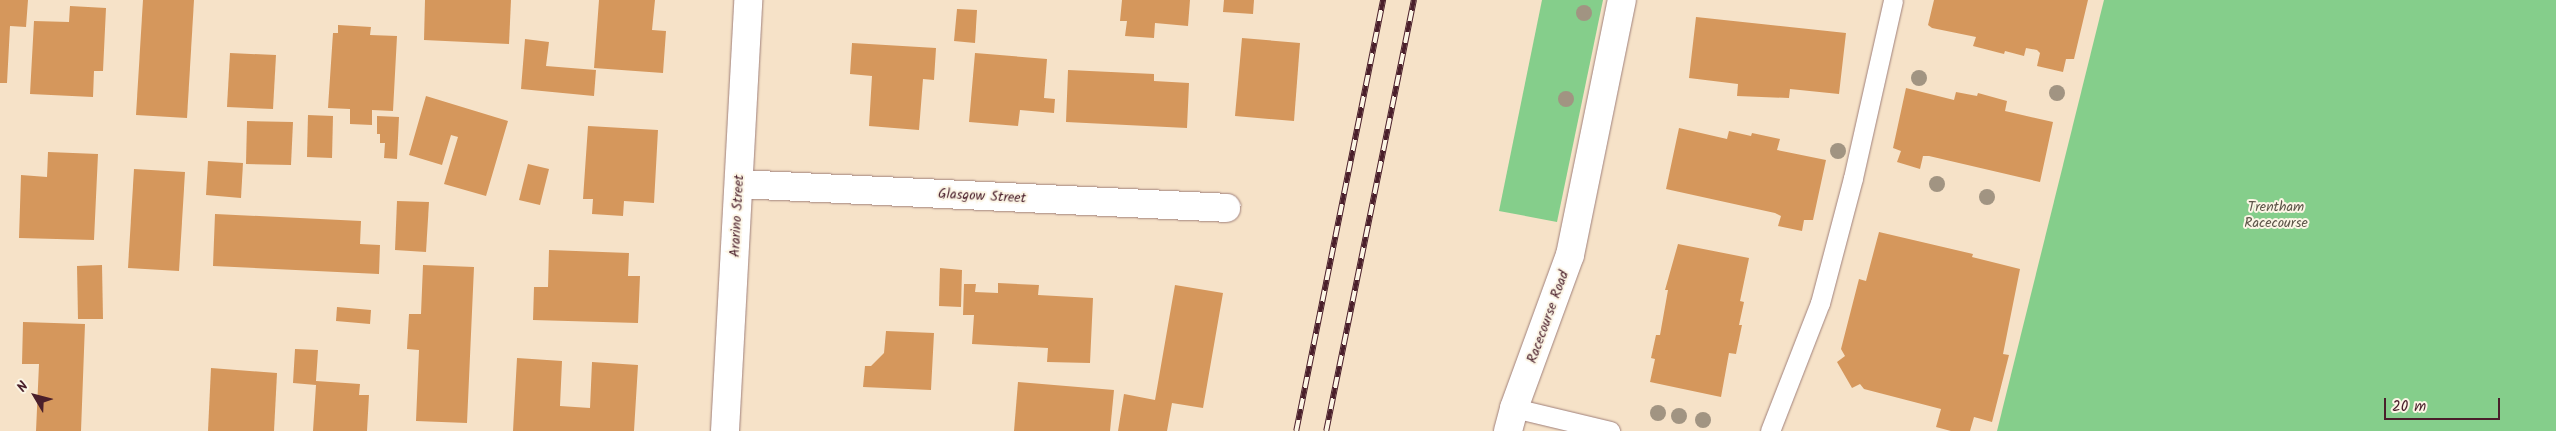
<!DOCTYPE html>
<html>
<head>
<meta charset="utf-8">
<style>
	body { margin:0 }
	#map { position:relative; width:2556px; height:431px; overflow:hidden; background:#f6e2c8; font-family:Kalam,sans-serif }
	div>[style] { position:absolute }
	.green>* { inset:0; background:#85ce8b }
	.building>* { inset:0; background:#d5975c }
	.roads { filter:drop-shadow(0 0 1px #a0807a) drop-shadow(0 0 1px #a0807a) }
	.lane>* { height:19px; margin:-9.5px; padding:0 9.5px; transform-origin:9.5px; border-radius:9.5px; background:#fff }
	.street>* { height:28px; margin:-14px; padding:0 14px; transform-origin:14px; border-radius:14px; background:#fff }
	.secondary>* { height:28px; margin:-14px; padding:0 14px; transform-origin:14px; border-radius:14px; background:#fff }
	.rail>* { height:5.5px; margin-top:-2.75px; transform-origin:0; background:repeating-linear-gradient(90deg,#fcf5e5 0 11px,#4a1f2b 0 22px); box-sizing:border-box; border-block:1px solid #4a1f2b }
	.trees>* { width:16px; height:16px; margin:-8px; border-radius:50%; background:#a19482 }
	span { translate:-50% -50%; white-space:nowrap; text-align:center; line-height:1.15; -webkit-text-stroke:4px #fcf5e5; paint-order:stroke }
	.street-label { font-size:14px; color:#4a1f2b }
	.park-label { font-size:14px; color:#5c5448 }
	.north { position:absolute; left:10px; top:371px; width:50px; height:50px; -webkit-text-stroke:4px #fcf5e5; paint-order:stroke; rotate:307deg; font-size:14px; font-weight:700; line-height:20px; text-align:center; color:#4a1f2b }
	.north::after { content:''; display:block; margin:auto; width:18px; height:22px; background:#4a1f2b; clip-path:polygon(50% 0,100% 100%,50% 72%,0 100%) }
	.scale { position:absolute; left:2384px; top:398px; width:116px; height:22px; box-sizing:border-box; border:2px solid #4a1f2b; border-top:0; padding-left:6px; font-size:15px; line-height:18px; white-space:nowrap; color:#4a1f2b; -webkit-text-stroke:4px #fcf5e5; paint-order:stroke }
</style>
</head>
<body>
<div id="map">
	<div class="green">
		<i style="clip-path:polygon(1542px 0,1603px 0,1557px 222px,1499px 211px)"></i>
		<i style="clip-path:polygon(2104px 0,2556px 0,2556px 431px,1997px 431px)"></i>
	</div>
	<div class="building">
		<i style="clip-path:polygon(0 0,28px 0,26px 27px,10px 26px,7px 83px,0 83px)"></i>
		<i style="clip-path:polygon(143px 0,194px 0,187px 118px,136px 115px)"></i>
		<i style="clip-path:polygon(425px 0,511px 0,509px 44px,424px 40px)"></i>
		<i style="clip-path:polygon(599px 0,655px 0,652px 30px,666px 31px,663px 73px,594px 68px)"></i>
		<i style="clip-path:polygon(1122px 0,1190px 0,1188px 26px,1155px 23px,1154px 38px,1125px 36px,1127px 21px,1120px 21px)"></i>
		<i style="clip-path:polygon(1224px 0,1254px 0,1253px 14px,1223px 12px)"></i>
		<i style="clip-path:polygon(1934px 0,2088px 0,2074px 59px,2066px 59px,2063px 72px,2037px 66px,2040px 53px,2037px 50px,2026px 48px,2024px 56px,2005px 51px,2004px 54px,1973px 46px,1976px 37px,1932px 28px,1928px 25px)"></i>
		<i style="clip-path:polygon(70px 6px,106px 8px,103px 71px,94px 71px,93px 97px,30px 94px,34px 21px,69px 22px)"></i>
		<i style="clip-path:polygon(957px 9px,977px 10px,975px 43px,954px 41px)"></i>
		<i style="clip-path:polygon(1696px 17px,1846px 33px,1839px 94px,1790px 89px,1789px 98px,1737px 96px,1738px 84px,1689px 78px)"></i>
		<i style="clip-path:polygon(338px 25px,371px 27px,370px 35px,397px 36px,393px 111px,372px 110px,372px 125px,350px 124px,350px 109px,328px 108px,333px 33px,338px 33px)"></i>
		<i style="clip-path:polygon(1242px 38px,1300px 43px,1294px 121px,1235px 116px)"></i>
		<i style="clip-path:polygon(525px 39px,549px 42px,546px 66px,596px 70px,594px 96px,521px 89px)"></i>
		<i style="clip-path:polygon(852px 43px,936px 48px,934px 80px,923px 79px,919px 130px,869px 126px,872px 76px,850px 74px)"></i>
		<i style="clip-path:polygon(230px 53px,276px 55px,273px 109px,227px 107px)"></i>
		<i style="clip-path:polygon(975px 53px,1047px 59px,1044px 98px,1055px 99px,1054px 113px,1020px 110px,1018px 126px,969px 122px)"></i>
		<i style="clip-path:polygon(1068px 70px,1154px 74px,1154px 81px,1189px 83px,1187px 128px,1066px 122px)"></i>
		<i style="clip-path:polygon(1906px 88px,1954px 100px,1956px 92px,1977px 96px,1978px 93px,2007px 101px,2005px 111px,2053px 122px,2040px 182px,1929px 156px,1923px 156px,1920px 169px,1897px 162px,1901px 151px,1893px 148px)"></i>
		<i style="clip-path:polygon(426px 96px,508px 121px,486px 196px,444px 184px,458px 137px,451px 135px,442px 165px,409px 155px)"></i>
		<i style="clip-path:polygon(308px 115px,333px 116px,332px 158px,307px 157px)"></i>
		<i style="clip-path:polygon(377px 116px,399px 117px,397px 159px,384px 158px,385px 143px,380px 143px,380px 134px,377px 134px)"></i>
		<i style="clip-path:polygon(247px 121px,293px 122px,291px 165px,246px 164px)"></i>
		<i style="clip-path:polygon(588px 126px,658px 130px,654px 203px,624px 201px,623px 216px,592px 214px,593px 199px,583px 199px)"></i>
		<i style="clip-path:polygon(1679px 128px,1727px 139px,1729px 131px,1751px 136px,1752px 133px,1780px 139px,1777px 150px,1826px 160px,1813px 220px,1804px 220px,1802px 231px,1778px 226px,1781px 216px,1775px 213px,1666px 189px)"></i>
		<i style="clip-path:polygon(48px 152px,98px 154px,94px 240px,19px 238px,21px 175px,47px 177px)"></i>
		<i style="clip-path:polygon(208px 161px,243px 163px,241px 198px,206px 195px)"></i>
		<i style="clip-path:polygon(528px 164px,549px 169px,540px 205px,519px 200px)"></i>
		<i style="clip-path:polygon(134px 169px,185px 172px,179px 271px,128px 268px)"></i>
		<i style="clip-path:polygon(397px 201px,429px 202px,426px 252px,395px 250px)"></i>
		<i style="clip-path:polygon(215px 214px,361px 221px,360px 244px,380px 245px,379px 274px,213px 266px)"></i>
		<i style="clip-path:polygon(1879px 232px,1973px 254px,1972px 257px,2020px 269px,2003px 354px,2009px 355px,1992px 422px,1974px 417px,1970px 431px,1951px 431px,1936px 427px,1941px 409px,1864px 389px,1860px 384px,1852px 388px,1837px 362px,1845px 356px,1841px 349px,1859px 279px,1866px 281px)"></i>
		<i style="clip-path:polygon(1678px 244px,1749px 258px,1740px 301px,1744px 302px,1739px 325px,1742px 325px,1736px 354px,1729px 353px,1721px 397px,1650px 382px,1655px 359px,1651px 358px,1656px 335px,1660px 335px,1668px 290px,1665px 290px)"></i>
		<i style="clip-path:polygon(549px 250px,629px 253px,628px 276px,640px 276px,638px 323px,533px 320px,534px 287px,548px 287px)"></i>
		<i style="clip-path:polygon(102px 265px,103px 319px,78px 319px,77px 266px)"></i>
		<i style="clip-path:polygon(423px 265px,474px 267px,467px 423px,416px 421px,419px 350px,407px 349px,409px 314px,421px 314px)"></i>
		<i style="clip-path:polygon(940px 268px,962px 270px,961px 307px,939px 306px)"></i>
		<i style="clip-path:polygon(998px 283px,1039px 285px,1038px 295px,1093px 298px,1090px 363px,1047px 362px,1048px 348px,972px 344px,974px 315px,963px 315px,964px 284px,976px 284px,975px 292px,998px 293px)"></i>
		<i style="clip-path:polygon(1175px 285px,1223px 293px,1203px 408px,1172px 403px,1167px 431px,1118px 431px,1124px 394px,1155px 400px)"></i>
		<i style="clip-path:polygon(337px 307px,371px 310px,370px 324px,336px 321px)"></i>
		<i style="clip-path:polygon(23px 322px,85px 324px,81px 431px,36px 431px,39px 364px,22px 364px)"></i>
		<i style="clip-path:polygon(886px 331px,934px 333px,931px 390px,863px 387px,865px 366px,871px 366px,884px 353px)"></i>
		<i style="clip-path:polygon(295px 349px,318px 350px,316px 381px,360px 384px,359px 395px,369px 395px,367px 431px,313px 431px,316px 385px,293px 383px)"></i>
		<i style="clip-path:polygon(517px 358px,562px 361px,560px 406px,590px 408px,592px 362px,638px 365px,634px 431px,513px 431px)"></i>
		<i style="clip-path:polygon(211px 368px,277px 373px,274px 431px,208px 431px)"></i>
		<i style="clip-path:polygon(1018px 382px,1114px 390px,1110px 431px,1014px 431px)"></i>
	</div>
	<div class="roads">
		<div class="lane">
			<i style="left:1514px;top:408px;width:99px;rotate:13.5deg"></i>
			<i style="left:1770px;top:431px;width:137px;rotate:-68.7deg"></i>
			<i style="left:1820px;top:303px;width:129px;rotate:-75.2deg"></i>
			<i style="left:1853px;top:178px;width:182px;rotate:-77.3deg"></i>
		</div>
		<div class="street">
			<i style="left:739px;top:184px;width:488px;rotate:2.8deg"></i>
			<i style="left:1508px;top:431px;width:24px;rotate:-75deg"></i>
			<i style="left:1514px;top:408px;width:163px;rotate:-69.9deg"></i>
			<i style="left:1570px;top:255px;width:260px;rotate:-78.5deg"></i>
		</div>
		<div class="secondary">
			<i style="left:725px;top:431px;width:432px;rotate:-86.9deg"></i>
		</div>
	</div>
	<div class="rail">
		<i style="left:1296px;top:431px;width:440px;rotate:-78.6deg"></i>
		<i style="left:1326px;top:431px;width:440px;rotate:-78.5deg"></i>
	</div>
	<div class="trees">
		<i style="left:1584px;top:13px"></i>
		<i style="left:1919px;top:78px"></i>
		<i style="left:2057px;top:93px"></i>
		<i style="left:1566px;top:99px"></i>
		<i style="left:1838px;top:151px"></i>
		<i style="left:1937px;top:184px"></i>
		<i style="left:1987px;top:197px"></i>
		<i style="left:1658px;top:413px"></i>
		<i style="left:1679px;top:416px"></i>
		<i style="left:1703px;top:420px"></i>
	</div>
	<div class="street-label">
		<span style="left:982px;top:196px;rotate:3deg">Glasgow Street</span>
		<span style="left:737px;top:216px;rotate:-87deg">Ararino Street</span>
		<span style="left:1548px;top:317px;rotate:-70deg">Racecourse Road</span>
	</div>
	<div class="park-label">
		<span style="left:2276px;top:215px">Trentham<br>Racecourse</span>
	</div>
	<div class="north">N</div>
	<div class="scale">20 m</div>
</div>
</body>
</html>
